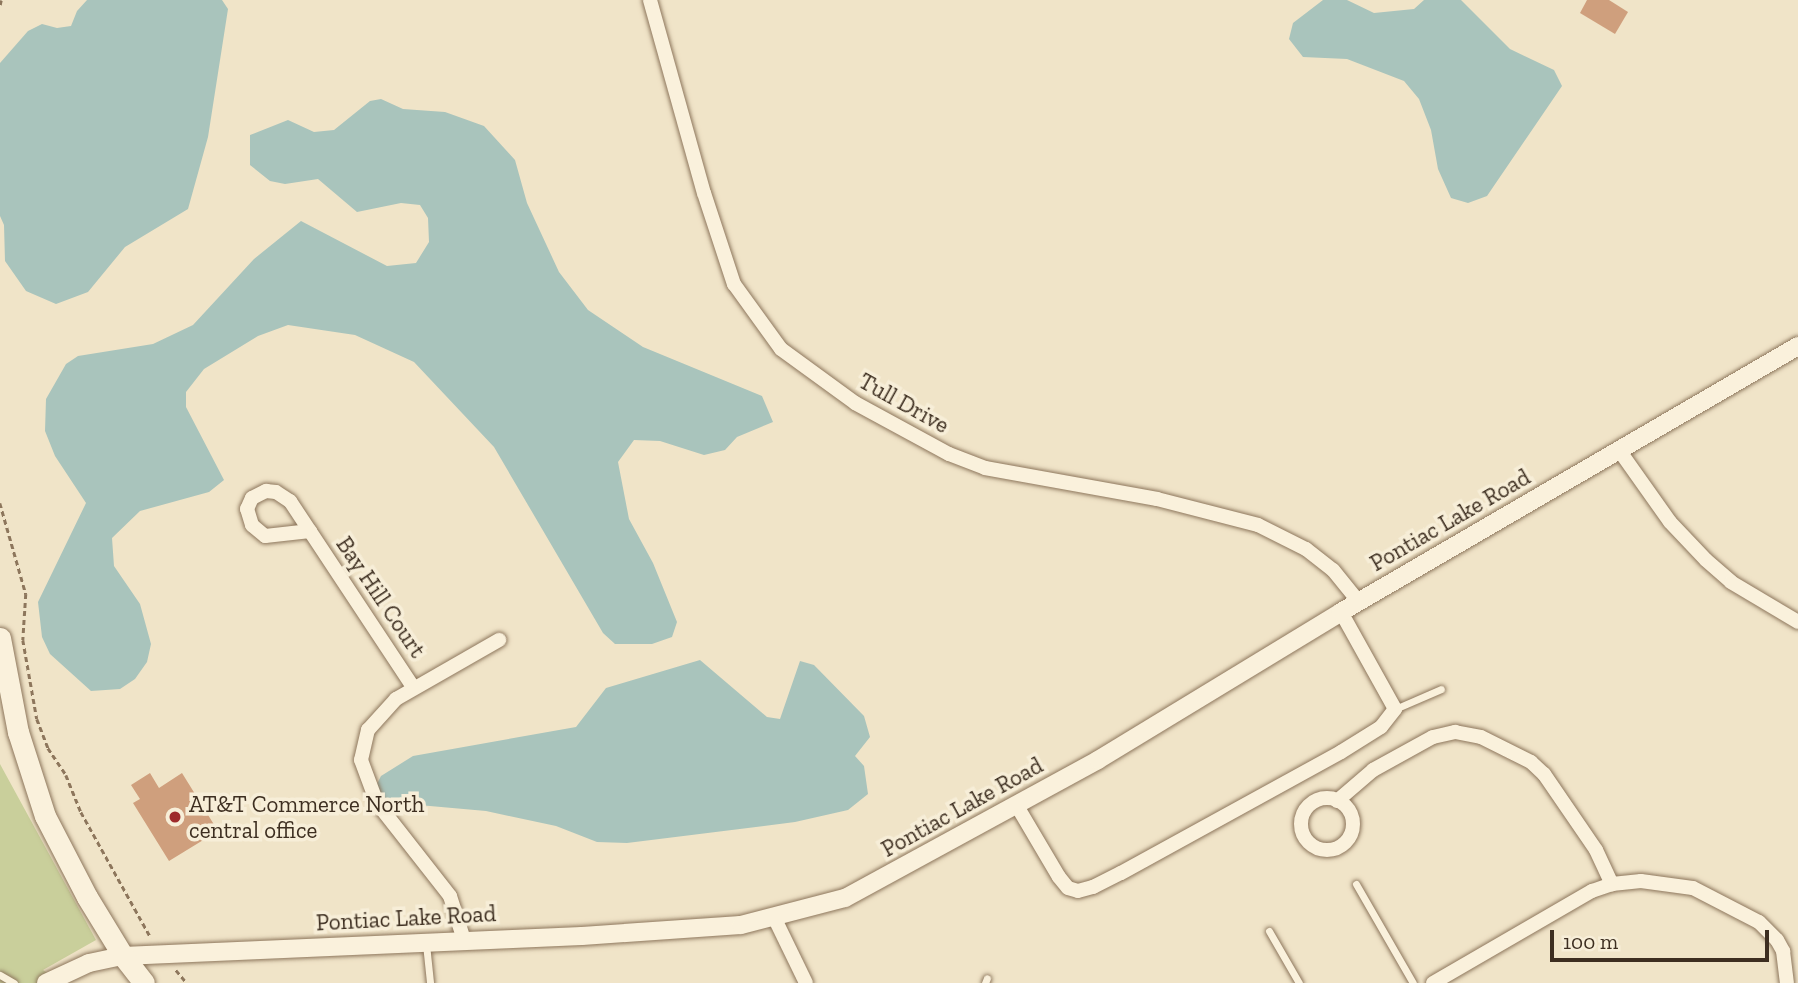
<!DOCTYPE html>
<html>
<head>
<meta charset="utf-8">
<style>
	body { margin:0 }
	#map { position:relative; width:1798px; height:983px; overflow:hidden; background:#f0e4c8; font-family:"Zilla Slab",serif }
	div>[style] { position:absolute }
	.green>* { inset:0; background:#c9cf9b }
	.water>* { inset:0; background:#a9c4bc }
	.building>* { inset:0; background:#cf9f7d }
	.path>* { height:2.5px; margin-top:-1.25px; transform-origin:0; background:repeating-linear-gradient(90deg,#8d765c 0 5px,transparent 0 8.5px) }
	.roads { filter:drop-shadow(0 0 2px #8d765c) drop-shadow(0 0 2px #8d765c) }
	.service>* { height:7px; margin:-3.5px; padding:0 3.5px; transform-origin:3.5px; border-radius:3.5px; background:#faf1dc }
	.minor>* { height:14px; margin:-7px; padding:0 7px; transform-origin:7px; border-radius:7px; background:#faf1dc }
	.minor>.ring { margin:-7px; padding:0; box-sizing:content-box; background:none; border:14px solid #faf1dc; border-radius:50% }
	.tertiary>* { height:18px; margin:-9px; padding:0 9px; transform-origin:9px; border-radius:9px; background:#faf1dc }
	.secondary>* { height:21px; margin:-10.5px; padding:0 10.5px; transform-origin:10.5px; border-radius:10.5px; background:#faf1dc }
	.dots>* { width:19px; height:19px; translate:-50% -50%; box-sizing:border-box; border:4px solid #f7eed8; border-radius:50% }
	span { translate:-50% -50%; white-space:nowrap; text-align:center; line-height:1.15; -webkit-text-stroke:7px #f7eed8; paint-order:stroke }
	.street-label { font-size:23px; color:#3d2e20 }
	.poi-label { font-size:23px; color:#3d2e20 }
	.left { translate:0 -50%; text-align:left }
	.scale { position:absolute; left:1550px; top:930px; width:219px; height:32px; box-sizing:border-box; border:4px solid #3d2e20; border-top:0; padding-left:9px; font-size:21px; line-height:24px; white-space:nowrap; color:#3d2e20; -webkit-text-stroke:5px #f7eed8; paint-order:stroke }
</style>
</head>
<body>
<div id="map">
	<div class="green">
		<i style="clip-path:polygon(0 764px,96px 940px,43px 970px,63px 983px,0 983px)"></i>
	</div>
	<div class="water">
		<i style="clip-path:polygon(87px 0,222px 0,228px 9px,208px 137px,188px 209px,125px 247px,88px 292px,56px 304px,26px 291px,5px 261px,4px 225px,0 216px,0 63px,28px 31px,42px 24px,57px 28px,71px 26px,77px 11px)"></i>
		<i style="clip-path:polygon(1323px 0,1347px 0,1374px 13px,1414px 9px,1424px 0,1461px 0,1510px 49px,1554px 70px,1562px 86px,1487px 196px,1468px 203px,1451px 198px,1438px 169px,1431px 130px,1419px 99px,1404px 81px,1347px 59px,1303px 57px,1289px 39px,1293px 23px)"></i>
		<i style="clip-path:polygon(381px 99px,403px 109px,445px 112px,484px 126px,515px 160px,527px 203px,559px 272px,588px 310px,643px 347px,762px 396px,773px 422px,737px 437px,725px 450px,704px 455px,660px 441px,634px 440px,618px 462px,629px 519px,653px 563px,677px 622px,672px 637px,652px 644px,615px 644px,603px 633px,494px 447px,414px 362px,355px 335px,288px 325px,258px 336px,204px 369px,186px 392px,186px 407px,224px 480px,209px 492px,140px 511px,112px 538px,114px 566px,140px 604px,151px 644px,147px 662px,135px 679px,120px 689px,91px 691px,50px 654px,42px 637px,38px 602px,86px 503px,55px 456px,45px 431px,46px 399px,66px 364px,78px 356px,153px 344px,193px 325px,254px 259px,301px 221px,387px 266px,416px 263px,429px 242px,428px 218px,420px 205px,401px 203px,357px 212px,318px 179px,285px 184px,270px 181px,250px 165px,250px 135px,288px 120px,314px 132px,334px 130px,370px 101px)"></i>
		<i style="clip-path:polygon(700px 660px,767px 717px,780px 719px,800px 661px,814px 665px,864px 716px,870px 737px,855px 756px,864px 766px,868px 794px,848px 810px,795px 822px,627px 843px,597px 842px,556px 826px,486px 811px,385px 802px,375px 788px,381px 776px,413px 756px,576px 727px,606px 688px)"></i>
	</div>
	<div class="building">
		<i style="clip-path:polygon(1587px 0,1609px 0,1628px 12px,1615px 34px,1580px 13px)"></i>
		<i style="clip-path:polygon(150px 773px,159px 788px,182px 773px,218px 831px,169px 861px,133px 803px,140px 799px,131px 785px)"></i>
	</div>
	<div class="path">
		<i style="left:0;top:5px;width:5px;rotate:-79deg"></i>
		<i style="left:0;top:503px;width:95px;rotate:74.1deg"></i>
		<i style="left:26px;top:594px;width:46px;rotate:93.7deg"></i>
		<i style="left:23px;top:640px;width:80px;rotate:80deg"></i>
		<i style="left:37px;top:719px;width:31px;rotate:69deg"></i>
		<i style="left:48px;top:748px;width:32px;rotate:56deg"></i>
		<i style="left:66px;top:775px;width:40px;rotate:68deg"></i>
		<i style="left:81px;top:812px;width:144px;rotate:60.9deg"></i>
		<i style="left:176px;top:970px;width:17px;rotate:50deg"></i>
	</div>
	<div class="roads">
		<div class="service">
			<i style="left:1395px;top:709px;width:50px;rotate:-23.5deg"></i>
			<i style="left:1356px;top:884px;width:114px;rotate:60.1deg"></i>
			<i style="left:1269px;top:931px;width:60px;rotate:60deg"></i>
			<i style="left:426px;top:944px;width:39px;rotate:84deg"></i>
			<i style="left:0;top:975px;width:16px;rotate:30deg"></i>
			<i style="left:985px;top:983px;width:5px;rotate:-68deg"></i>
		</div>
		<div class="minor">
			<i style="left:650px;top:0;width:200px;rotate:74.4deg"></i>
			<i style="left:704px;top:193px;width:96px;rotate:71.8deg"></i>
			<i style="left:734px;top:284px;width:80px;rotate:54.1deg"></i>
			<i style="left:781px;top:349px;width:92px;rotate:36.1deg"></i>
			<i style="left:855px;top:403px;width:107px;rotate:28.5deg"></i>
			<i style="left:949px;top:454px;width:39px;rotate:21deg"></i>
			<i style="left:985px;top:468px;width:175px;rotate:10.2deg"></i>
			<i style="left:1157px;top:499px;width:104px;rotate:14.4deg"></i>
			<i style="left:1258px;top:525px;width:54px;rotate:26.6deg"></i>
			<i style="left:1306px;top:549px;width:34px;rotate:38deg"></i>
			<i style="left:1333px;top:570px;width:41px;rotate:50.9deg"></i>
			<i style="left:1619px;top:450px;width:88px;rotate:54.7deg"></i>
			<i style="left:1670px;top:522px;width:52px;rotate:46.5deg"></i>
			<i style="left:1706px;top:560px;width:33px;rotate:41deg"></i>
			<i style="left:1731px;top:582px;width:78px;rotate:30.8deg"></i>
			<i style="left:310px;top:531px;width:45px;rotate:173.7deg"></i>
			<i style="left:265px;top:536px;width:17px;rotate:-140deg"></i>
			<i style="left:252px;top:525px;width:17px;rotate:-107deg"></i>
			<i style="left:247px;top:509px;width:12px;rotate:-66deg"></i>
			<i style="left:252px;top:498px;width:16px;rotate:-27deg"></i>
			<i style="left:266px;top:491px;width:10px;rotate:6deg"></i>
			<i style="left:276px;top:492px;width:17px;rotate:33deg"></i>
			<i style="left:290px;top:501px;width:224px;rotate:56.5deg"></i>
			<i class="ring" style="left:1301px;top:798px;width:38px;height:38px"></i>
			<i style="left:1337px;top:801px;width:48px;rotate:-40.7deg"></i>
			<i style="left:1373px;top:770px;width:68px;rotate:-28.8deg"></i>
			<i style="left:1433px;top:737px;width:23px;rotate:-13deg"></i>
			<i style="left:1455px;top:732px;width:26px;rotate:11deg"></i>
			<i style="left:1481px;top:737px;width:56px;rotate:26.6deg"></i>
			<i style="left:1531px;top:762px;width:18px;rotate:43deg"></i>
			<i style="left:1544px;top:774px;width:92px;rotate:55.6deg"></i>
			<i style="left:1596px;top:850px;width:38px;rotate:65deg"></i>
			<i style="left:1017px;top:806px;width:82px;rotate:59.4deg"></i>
			<i style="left:1059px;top:877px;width:14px;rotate:51deg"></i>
			<i style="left:1068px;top:888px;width:10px;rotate:17deg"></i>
			<i style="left:1078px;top:891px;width:16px;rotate:-15deg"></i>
			<i style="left:1093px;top:887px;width:31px;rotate:-27deg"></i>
			<i style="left:1121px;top:873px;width:251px;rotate:-28.8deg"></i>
			<i style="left:1341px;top:752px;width:47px;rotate:-32deg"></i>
			<i style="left:1381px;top:727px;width:23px;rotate:-52deg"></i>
			<i style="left:1395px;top:709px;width:111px;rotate:-119.1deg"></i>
			<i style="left:774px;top:917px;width:73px;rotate:64.1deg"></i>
			<i style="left:464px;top:940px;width:46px;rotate:-107.7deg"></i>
			<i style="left:450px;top:896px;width:118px;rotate:-128.1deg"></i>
			<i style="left:377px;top:803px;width:46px;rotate:-110.4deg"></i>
			<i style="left:361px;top:760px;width:31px;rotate:-77deg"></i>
			<i style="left:368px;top:730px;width:42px;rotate:-47.9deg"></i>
			<i style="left:396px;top:699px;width:119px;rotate:-29.8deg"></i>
			<i style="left:1433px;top:983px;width:184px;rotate:-30.1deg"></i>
			<i style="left:1592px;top:891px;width:21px;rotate:-19deg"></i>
			<i style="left:1612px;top:884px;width:29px;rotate:-6deg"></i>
			<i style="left:1641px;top:881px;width:52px;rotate:7.7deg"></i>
			<i style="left:1693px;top:888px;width:74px;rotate:27.3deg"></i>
			<i style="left:1759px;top:922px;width:25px;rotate:45deg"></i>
			<i style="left:1777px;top:940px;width:13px;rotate:61deg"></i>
			<i style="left:1783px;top:951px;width:32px;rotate:83deg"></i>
		</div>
		<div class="tertiary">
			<i style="left:46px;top:983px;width:47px;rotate:-24.9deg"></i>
			<i style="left:89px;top:963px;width:35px;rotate:-12deg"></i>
			<i style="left:123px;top:956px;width:459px;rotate:-2.5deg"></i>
			<i style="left:582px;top:936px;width:159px;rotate:-4deg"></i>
			<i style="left:741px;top:925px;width:107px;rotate:-14.6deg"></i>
			<i style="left:845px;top:898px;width:288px;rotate:-28.6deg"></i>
			<i style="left:1098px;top:760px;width:285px;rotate:-31.3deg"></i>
			<i style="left:1341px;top:612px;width:529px;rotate:-30.2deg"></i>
		</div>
		<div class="secondary">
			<i style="left:0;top:638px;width:96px;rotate:79.2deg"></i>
			<i style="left:18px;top:732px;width:88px;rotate:72.2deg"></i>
			<i style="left:45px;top:816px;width:91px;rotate:62.6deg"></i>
			<i style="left:87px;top:897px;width:69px;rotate:58.6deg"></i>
			<i style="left:123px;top:956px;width:34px;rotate:52deg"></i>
		</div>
	</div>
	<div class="dots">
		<i style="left:175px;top:817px;background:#9e2a2b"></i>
	</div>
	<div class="street-label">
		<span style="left:904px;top:403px;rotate:29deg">Tull Drive</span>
		<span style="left:1450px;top:520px;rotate:-30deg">Pontiac Lake Road</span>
		<span style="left:381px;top:597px;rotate:56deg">Bay Hill Court</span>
		<span style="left:962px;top:807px;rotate:-29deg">Pontiac Lake Road</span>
		<span style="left:406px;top:918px;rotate:-3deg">Pontiac Lake Road</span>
	</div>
	<div class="poi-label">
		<span class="left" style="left:189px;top:817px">AT&amp;T Commerce North<br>central office</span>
	</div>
	<div class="scale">100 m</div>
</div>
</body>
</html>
